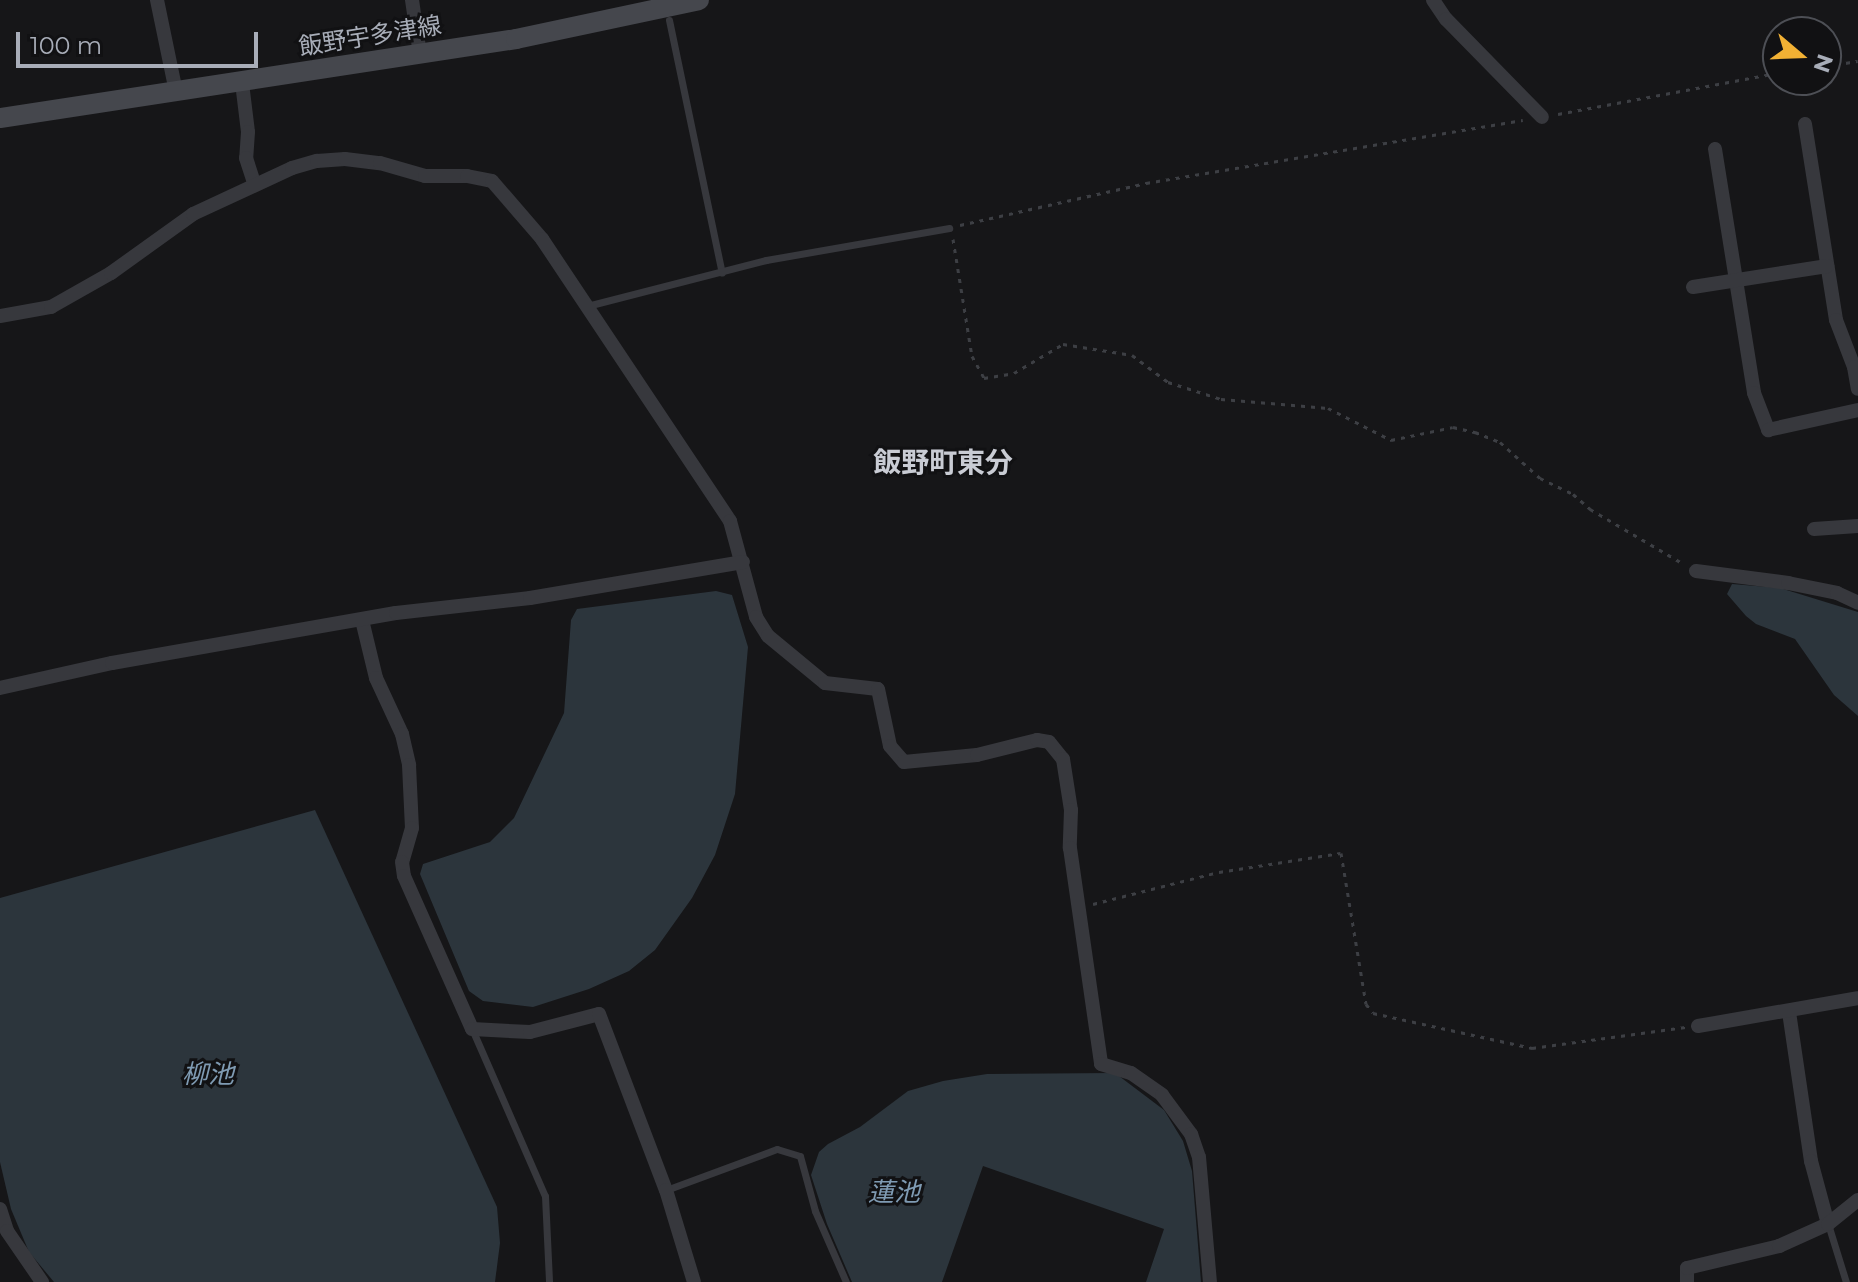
<!DOCTYPE html>
<html>
<head>
<meta charset="utf-8">
<style>
	body { margin:0 }
	#map { position:relative; width:1858px; height:1282px; overflow:hidden; background:#161618; font-family:Montserrat,"Noto Sans JP",sans-serif }
	div>[style] { position:absolute }
	.water>* { inset:0; background:#2c353c }
	.path>* { height:3px; margin-top:-1.5px; transform-origin:0; background:repeating-linear-gradient(90deg,#3d3f44 0 4px,transparent 0 10px) }
	.lane>* { height:7px; margin:-3.5px; padding:0 3.5px; transform-origin:3.5px; border-radius:3.5px; background:#37383d }
	.street>* { height:14px; margin:-7px; padding:0 7px; transform-origin:7px; border-radius:7px; background:#37383d }
	.secondary>* { height:20px; margin:-10px; padding:0 10px; transform-origin:10px; border-radius:10px; background:#45474d }
	span { translate:-50% -50%; white-space:nowrap; text-align:center; line-height:1.15; -webkit-text-stroke:6px #111113; paint-order:stroke }
	.street-label { font-size:24px; color:#a8adb8 }
	.water-label { font-size:26px; color:#7f9bb3; font-style:italic }
	.quarter-label { font-size:28px; color:#c9ccd4; font-weight:700 }
	.north { position:absolute; left:1762px; top:16px; width:80px; height:80px; box-sizing:border-box; background:#111113; border:2px solid #4d4f55; border-radius:50%; rotate:109deg; font-size:22px; font-weight:700; line-height:32px; text-align:center; color:#a8adb8 }
	.north::after { content:''; display:block; margin:auto; width:28px; height:36px; background:#f2b134; clip-path:polygon(50% 0,100% 100%,50% 72%,0 100%) }
	.scale { position:absolute; left:16px; top:32px; width:242px; height:36px; box-sizing:border-box; border:4px solid #a8adb8; border-top:0; padding-left:10px; font-size:24px; line-height:28px; white-space:nowrap; color:#a8adb8; -webkit-text-stroke:6px #111113; paint-order:stroke }
</style>
</head>
<body>
<div id="map">
	<div class="water">
		<i style="clip-path:polygon(1732px 584px,1780px 588px,1858px 612px,1858px 716px,1834px 695px,1795px 639px,1756px 624px,1746px 616px,1727px 594px)"></i>
		<i style="clip-path:polygon(716px 591px,732px 595px,748px 647px,735px 794px,715px 855px,692px 898px,655px 950px,629px 971px,589px 989px,533px 1007px,483px 1001px,469px 991px,420px 874px,423px 864px,490px 842px,514px 818px,564px 713px,571px 620px,577px 609px)"></i>
		<i style="clip-path:polygon(315px 810px,497px 1207px,500px 1243px,495px 1282px,54px 1282px,29px 1252px,11px 1209px,0 1162px,0 898px)"></i>
		<i style="clip-path:polygon(1115px 1073px,1164px 1110px,1183px 1141px,1192px 1171px,1201px 1282px,1146px 1282px,1164px 1229px,983px 1166px,942px 1282px,852px 1282px,827px 1224px,811px 1175px,819px 1152px,828px 1144px,860px 1127px,908px 1091px,943px 1081px,987px 1074px)"></i>
	</div>
	<div class="path">
		<i style="left:1826px;top:66px;width:32px;rotate:-9deg"></i>
		<i style="left:1558px;top:114px;width:224px;rotate:-10.6deg"></i>
		<i style="left:960px;top:225px;width:191px;rotate:-12.7deg"></i>
		<i style="left:1146px;top:183px;width:382px;rotate:-9.5deg"></i>
		<i style="left:953px;top:239px;width:119px;rotate:80.8deg"></i>
		<i style="left:972px;top:356px;width:25px;rotate:61deg"></i>
		<i style="left:984px;top:378px;width:30px;rotate:-9deg"></i>
		<i style="left:1014px;top:373px;width:57px;rotate:-30.6deg"></i>
		<i style="left:1063px;top:344px;width:70px;rotate:9.1deg"></i>
		<i style="left:1132px;top:355px;width:45px;rotate:36.9deg"></i>
		<i style="left:1168px;top:382px;width:56px;rotate:17.8deg"></i>
		<i style="left:1221px;top:399px;width:107px;rotate:4.8deg"></i>
		<i style="left:1328px;top:408px;width:71px;rotate:26.9deg"></i>
		<i style="left:1391px;top:440px;width:63px;rotate:-11.8deg"></i>
		<i style="left:1453px;top:427px;width:23px;rotate:13deg"></i>
		<i style="left:1475px;top:432px;width:27px;rotate:22deg"></i>
		<i style="left:1500px;top:442px;width:54px;rotate:42deg"></i>
		<i style="left:1540px;top:478px;width:37px;rotate:26deg"></i>
		<i style="left:1573px;top:494px;width:23px;rotate:41deg"></i>
		<i style="left:1590px;top:509px;width:107px;rotate:30.4deg"></i>
		<i style="left:1093px;top:904px;width:130px;rotate:-14.3deg"></i>
		<i style="left:1219px;top:872px;width:123px;rotate:-8.9deg"></i>
		<i style="left:1341px;top:853px;width:153px;rotate:80.6deg"></i>
		<i style="left:1366px;top:1004px;width:11px;rotate:52deg"></i>
		<i style="left:1373px;top:1013px;width:163px;rotate:12.4deg"></i>
		<i style="left:1532px;top:1048px;width:155px;rotate:-7.8deg"></i>
	</div>
	<div class="lane">
		<i style="left:669px;top:20px;width:258px;rotate:78.2deg"></i>
		<i style="left:587px;top:306px;width:185px;rotate:-14.4deg"></i>
		<i style="left:766px;top:260px;width:186px;rotate:-9.9deg"></i>
		<i style="left:472px;top:1029px;width:182px;rotate:66.4deg"></i>
		<i style="left:545px;top:1196px;width:86px;rotate:87.3deg"></i>
		<i style="left:666px;top:1190px;width:118px;rotate:-20.3deg"></i>
		<i style="left:777px;top:1149px;width:24px;rotate:17deg"></i>
		<i style="left:800px;top:1156px;width:57px;rotate:74.7deg"></i>
		<i style="left:815px;top:1211px;width:77px;rotate:66.4deg"></i>
		<i style="left:1828px;top:1224px;width:61px;rotate:72.8deg"></i>
	</div>
	<div class="street">
		<i style="left:157px;top:0;width:94px;rotate:78.3deg"></i>
		<i style="left:412px;top:0;width:55px;rotate:81.6deg"></i>
		<i style="left:1433px;top:0;width:23px;rotate:56deg"></i>
		<i style="left:1446px;top:19px;width:137px;rotate:45.6deg"></i>
		<i style="left:242px;top:83px;width:49px;rotate:83deg"></i>
		<i style="left:248px;top:132px;width:26px;rotate:94deg"></i>
		<i style="left:246px;top:158px;width:28px;rotate:72deg"></i>
		<i style="left:1805px;top:124px;width:198px;rotate:81deg"></i>
		<i style="left:1836px;top:320px;width:50px;rotate:69deg"></i>
		<i style="left:1854px;top:367px;width:22px;rotate:80deg"></i>
		<i style="left:1715px;top:149px;width:247px;rotate:80.9deg"></i>
		<i style="left:1754px;top:393px;width:40px;rotate:69deg"></i>
		<i style="left:1768px;top:430px;width:92px;rotate:-12.5deg"></i>
		<i style="left:1693px;top:287px;width:136px;rotate:-8.9deg"></i>
		<i style="left:0;top:316px;width:52px;rotate:-10deg"></i>
		<i style="left:51px;top:307px;width:69px;rotate:-29.5deg"></i>
		<i style="left:111px;top:273px;width:101px;rotate:-35.7deg"></i>
		<i style="left:193px;top:214px;width:109px;rotate:-24.9deg"></i>
		<i style="left:292px;top:168px;width:26px;rotate:-16deg"></i>
		<i style="left:317px;top:161px;width:28px;rotate:-4deg"></i>
		<i style="left:345px;top:159px;width:35px;rotate:7deg"></i>
		<i style="left:380px;top:163px;width:47px;rotate:16.1deg"></i>
		<i style="left:425px;top:176px;width:42px"></i>
		<i style="left:467px;top:176px;width:25px;rotate:11deg"></i>
		<i style="left:492px;top:181px;width:77px;rotate:49.2deg"></i>
		<i style="left:542px;top:239px;width:339px;rotate:56.3deg"></i>
		<i style="left:730px;top:521px;width:99px;rotate:74.8deg"></i>
		<i style="left:756px;top:617px;width:22px;rotate:58deg"></i>
		<i style="left:768px;top:636px;width:74px;rotate:39.5deg"></i>
		<i style="left:825px;top:683px;width:53px;rotate:6.5deg"></i>
		<i style="left:878px;top:689px;width:58px;rotate:78.1deg"></i>
		<i style="left:890px;top:746px;width:21px;rotate:49deg"></i>
		<i style="left:904px;top:762px;width:73px;rotate:-5.5deg"></i>
		<i style="left:977px;top:755px;width:62px;rotate:-14deg"></i>
		<i style="left:1037px;top:740px;width:12px;rotate:9deg"></i>
		<i style="left:1049px;top:742px;width:22px;rotate:51deg"></i>
		<i style="left:1063px;top:759px;width:52px;rotate:81.1deg"></i>
		<i style="left:1071px;top:810px;width:38px;rotate:92deg"></i>
		<i style="left:1070px;top:848px;width:218px;rotate:81.8deg"></i>
		<i style="left:1101px;top:1064px;width:31px;rotate:17deg"></i>
		<i style="left:1131px;top:1073px;width:38px;rotate:35deg"></i>
		<i style="left:1162px;top:1095px;width:49px;rotate:53.4deg"></i>
		<i style="left:1191px;top:1134px;width:24px;rotate:71deg"></i>
		<i style="left:1199px;top:1157px;width:125px;rotate:85deg"></i>
		<i style="left:1814px;top:529px;width:44px;rotate:-3.9deg"></i>
		<i style="left:1696px;top:571px;width:93px;rotate:7.4deg"></i>
		<i style="left:1788px;top:583px;width:50px;rotate:11.5deg"></i>
		<i style="left:1837px;top:593px;width:23px;rotate:25deg"></i>
		<i style="left:362px;top:620px;width:60px;rotate:76.4deg"></i>
		<i style="left:376px;top:678px;width:62px;rotate:65.1deg"></i>
		<i style="left:402px;top:734px;width:32px;rotate:77deg"></i>
		<i style="left:409px;top:765px;width:63px;rotate:87.3deg"></i>
		<i style="left:412px;top:828px;width:35px;rotate:106deg"></i>
		<i style="left:402px;top:862px;width:14px;rotate:82deg"></i>
		<i style="left:404px;top:876px;width:167px;rotate:66deg"></i>
		<i style="left:472px;top:1029px;width:58px;rotate:3deg"></i>
		<i style="left:530px;top:1032px;width:71px;rotate:-14.6deg"></i>
		<i style="left:599px;top:1014px;width:188px;rotate:69.2deg"></i>
		<i style="left:666px;top:1190px;width:96px;rotate:73.1deg"></i>
		<i style="left:0;top:688px;width:115px;rotate:-12.6deg"></i>
		<i style="left:112px;top:663px;width:288px;rotate:-10deg"></i>
		<i style="left:396px;top:613px;width:135px;rotate:-6.4deg"></i>
		<i style="left:530px;top:598px;width:216px;rotate:-9.6deg"></i>
		<i style="left:1789px;top:1012px;width:151px;rotate:81.6deg"></i>
		<i style="left:1811px;top:1161px;width:65px;rotate:74.9deg"></i>
		<i style="left:1698px;top:1026px;width:162px;rotate:-9.9deg"></i>
		<i style="left:0;top:1209px;width:23px;rotate:72deg"></i>
		<i style="left:7px;top:1231px;width:62px;rotate:55.5deg"></i>
		<i style="left:1687px;top:1282px;width:14px;rotate:-90deg"></i>
		<i style="left:1687px;top:1268px;width:95px;rotate:-13.4deg"></i>
		<i style="left:1779px;top:1246px;width:54px;rotate:-24.2deg"></i>
		<i style="left:1828px;top:1224px;width:38px;rotate:-39deg"></i>
	</div>
	<div class="secondary">
		<i style="left:0;top:118px;width:522px;rotate:-8.7deg"></i>
		<i style="left:516px;top:39px;width:187px;rotate:-12deg"></i>
	</div>
	<div class="street-label">
		<span style="left:370px;top:36px;rotate:-9deg">飯野宇多津線</span>
	</div>
	<div class="water-label">
		<span style="left:208px;top:1075px">柳池</span>
		<span style="left:894px;top:1193px">蓮池</span>
	</div>
	<div class="quarter-label">
		<span style="left:943px;top:462px">飯野町東分</span>
	</div>
	<div class="north">N</div>
	<div class="scale">100 m</div>
</div>
</body>
</html>
